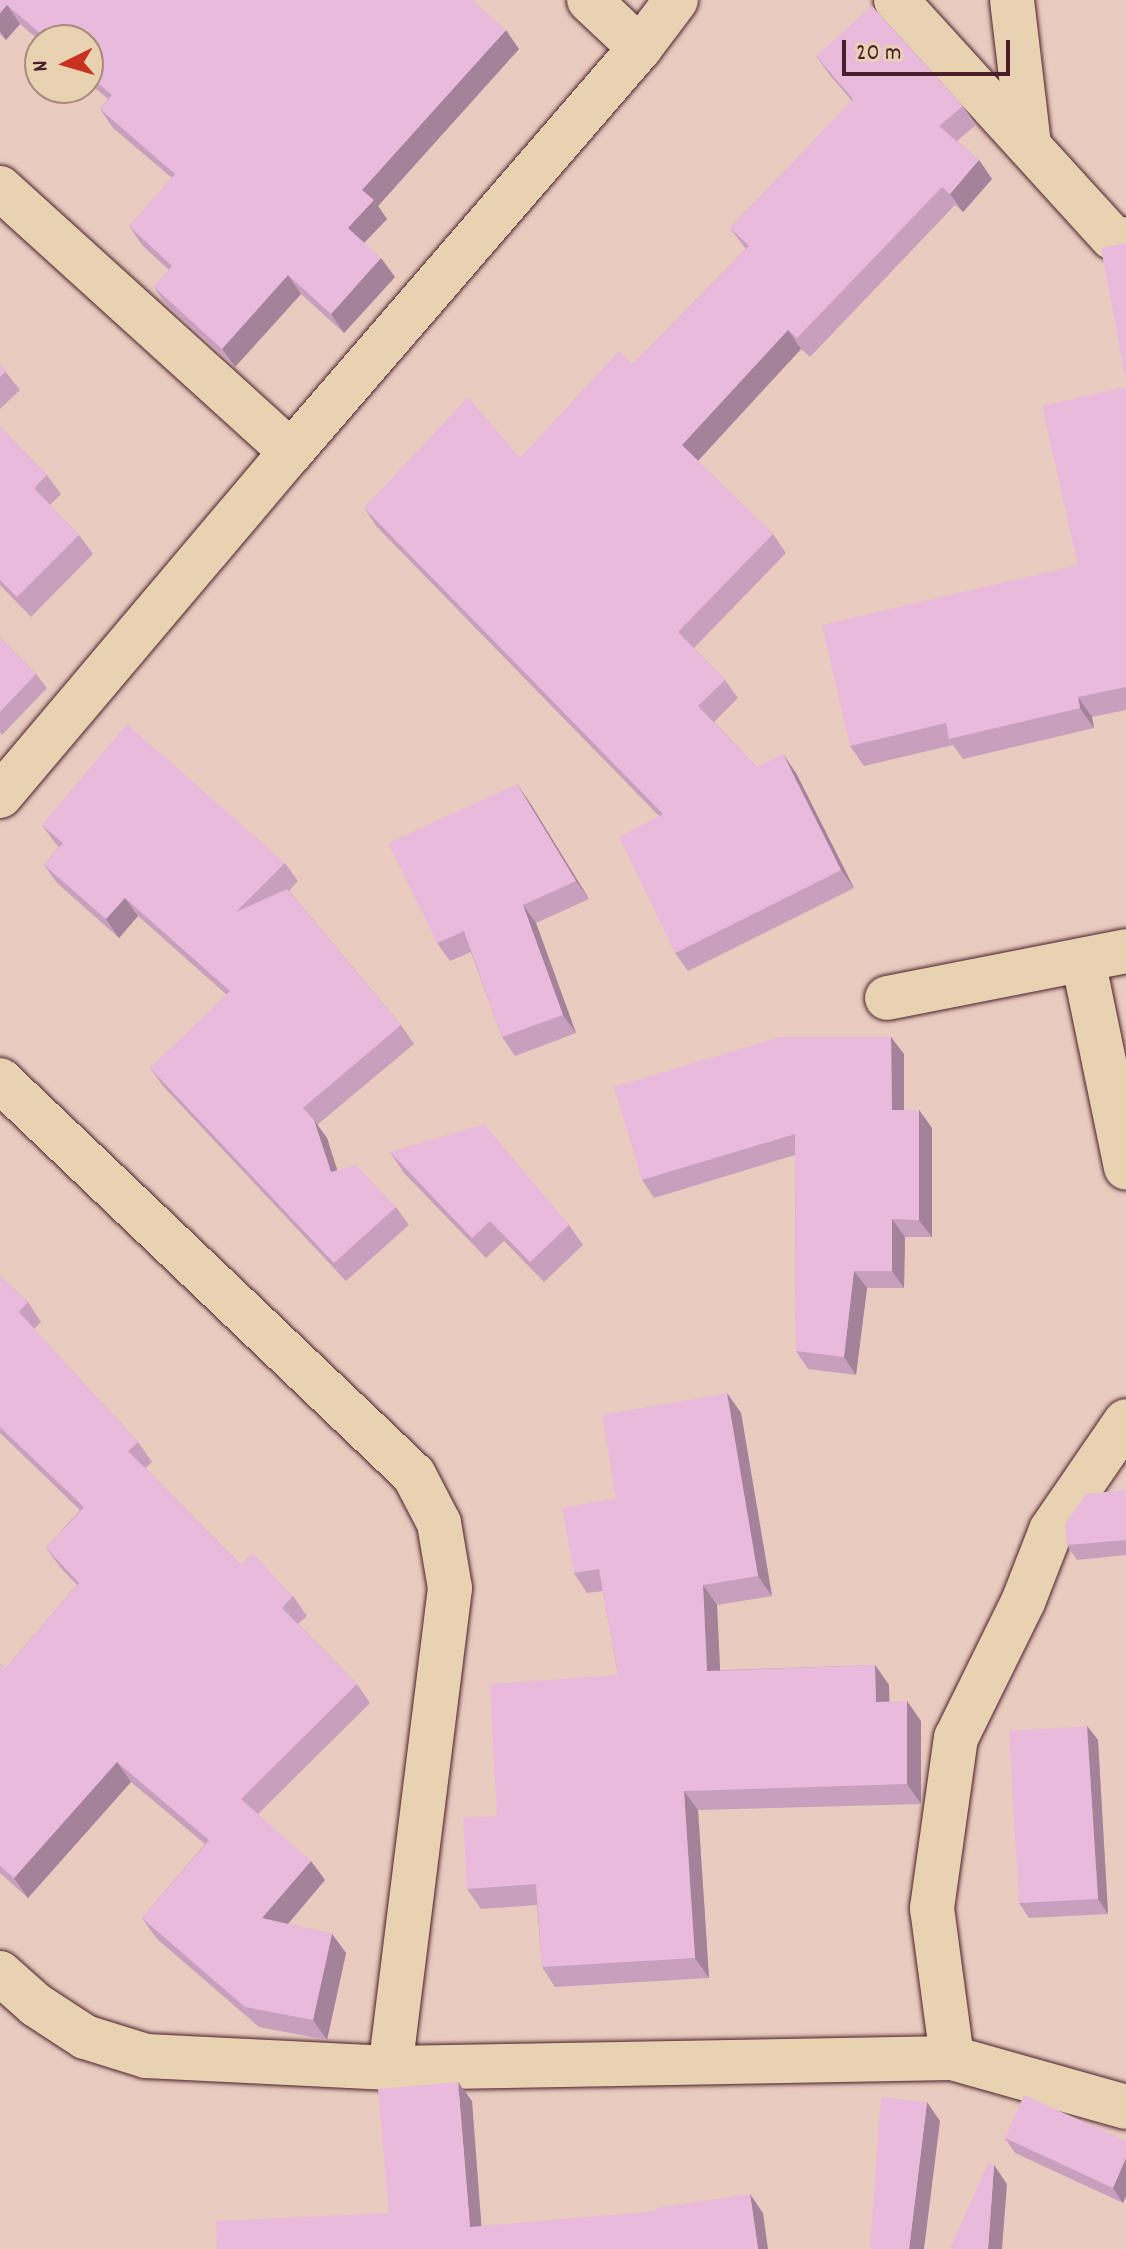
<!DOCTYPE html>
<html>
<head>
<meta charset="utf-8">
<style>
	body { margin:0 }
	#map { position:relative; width:1126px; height:2249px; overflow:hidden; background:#e9cbbf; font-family:Dekko,sans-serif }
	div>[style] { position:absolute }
	.roads { filter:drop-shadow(0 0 2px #4a1f2b) drop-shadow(0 0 2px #4a1f2b) }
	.minor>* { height:44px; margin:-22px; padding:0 22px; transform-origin:22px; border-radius:22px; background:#e9d2b2 }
	.wall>* { inset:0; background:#c8a0bd }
	.shaded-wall>* { inset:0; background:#a3829a }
	.building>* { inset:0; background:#e9badc }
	span { translate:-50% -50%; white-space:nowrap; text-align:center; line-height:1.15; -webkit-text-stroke:7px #e9d2b2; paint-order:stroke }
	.north { position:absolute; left:24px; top:24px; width:80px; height:80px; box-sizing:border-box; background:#e9d2b2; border:2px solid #a98a7c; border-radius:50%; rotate:265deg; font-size:22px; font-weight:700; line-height:32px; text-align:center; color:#4a1f2b }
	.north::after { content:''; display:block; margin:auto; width:28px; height:36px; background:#c8321e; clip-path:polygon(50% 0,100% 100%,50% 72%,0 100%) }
	.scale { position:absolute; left:842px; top:40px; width:168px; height:36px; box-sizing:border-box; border:4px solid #4a1f2b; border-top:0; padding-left:10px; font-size:24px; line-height:28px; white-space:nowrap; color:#4a1f2b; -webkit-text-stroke:6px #e9d2b2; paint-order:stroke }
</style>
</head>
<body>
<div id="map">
	<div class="roads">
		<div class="minor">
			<i style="left:589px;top:0;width:70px;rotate:43.3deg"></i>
			<i style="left:896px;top:0;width:321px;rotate:47.7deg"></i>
			<i style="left:1112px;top:237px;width:14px;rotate:12deg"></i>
			<i style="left:1012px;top:0;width:145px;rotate:83.3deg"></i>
			<i style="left:0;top:188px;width:393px;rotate:42.2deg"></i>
			<i style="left:0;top:796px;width:451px;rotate:-49.8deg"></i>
			<i style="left:291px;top:452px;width:534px;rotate:-49.18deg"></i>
			<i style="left:640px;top:48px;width:60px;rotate:-53.1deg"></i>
			<i style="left:1083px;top:960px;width:212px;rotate:78.3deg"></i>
			<i style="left:887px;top:998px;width:244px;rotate:-11.1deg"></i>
			<i style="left:0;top:1080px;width:572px;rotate:43.65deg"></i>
			<i style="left:414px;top:1475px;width:54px;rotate:62.5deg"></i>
			<i style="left:439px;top:1523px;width:66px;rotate:80.4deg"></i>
			<i style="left:450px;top:1588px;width:484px;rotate:97.1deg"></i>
			<i style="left:0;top:1973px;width:48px;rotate:41.6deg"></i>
			<i style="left:36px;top:2005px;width:59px;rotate:33.1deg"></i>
			<i style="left:85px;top:2037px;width:64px;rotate:17.3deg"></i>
			<i style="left:146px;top:2056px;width:244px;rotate:2.8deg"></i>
			<i style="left:390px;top:2068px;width:562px;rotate:-1.02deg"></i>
			<i style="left:952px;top:2058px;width:181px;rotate:15.7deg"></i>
			<i style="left:952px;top:2058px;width:151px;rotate:-97.6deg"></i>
			<i style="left:932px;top:1908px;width:172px;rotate:-82deg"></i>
			<i style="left:956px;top:1738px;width:152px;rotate:-63.8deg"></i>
			<i style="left:1023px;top:1602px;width:77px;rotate:-68.7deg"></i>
			<i style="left:1051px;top:1530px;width:132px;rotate:-55.5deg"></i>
		</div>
	</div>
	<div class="wall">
		<i style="clip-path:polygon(0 0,519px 49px,378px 206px,387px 219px,364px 243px,395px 277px,344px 333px,301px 294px,235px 367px,167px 306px,154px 287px,169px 270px,142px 245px,129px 226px,172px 178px,113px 128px,100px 109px,108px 99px,88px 82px,88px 40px,40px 40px,40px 41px,20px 24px,6px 40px,0 34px)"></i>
		<i style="clip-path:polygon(816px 56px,963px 106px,976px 125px,957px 141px,979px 160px,992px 179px,963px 212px,955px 205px,810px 357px,801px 349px,698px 461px,773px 534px,786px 553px,694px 648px,725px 680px,738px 698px,714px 722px,757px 767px,796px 773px,854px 888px,688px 971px,675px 953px,659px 816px,377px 527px,364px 508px,520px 458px,633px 364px,746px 249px,730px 228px,852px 101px,829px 74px)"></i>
		<i style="clip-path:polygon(0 365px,20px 390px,0 409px)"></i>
		<i style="clip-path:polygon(1126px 387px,1126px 710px,1092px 717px,1094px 728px,963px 759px,953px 745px,864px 766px,850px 746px,1078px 565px)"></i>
		<i style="clip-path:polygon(0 427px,47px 475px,61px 494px,50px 505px,79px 535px,93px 554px,31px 617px,0 585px)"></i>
		<i style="clip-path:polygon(0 638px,36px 674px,47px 688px,2px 735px,0 733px)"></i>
		<i style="clip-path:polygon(517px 784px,530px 803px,589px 899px,536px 923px,576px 1033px,515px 1056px,502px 1037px,471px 952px,450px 961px,437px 943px)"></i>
		<i style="clip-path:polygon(42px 825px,285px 863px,298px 881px,289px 891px,401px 1025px,414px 1044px,317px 1125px,327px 1138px,337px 1170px,396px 1207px,409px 1225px,346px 1281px,163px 1086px,150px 1068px,227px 995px,138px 916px,119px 938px,57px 883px,44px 865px,59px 847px,55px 843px)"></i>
		<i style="clip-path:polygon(904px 1054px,904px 1110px,919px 1110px,932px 1128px,932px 1237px,905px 1237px,904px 1288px,867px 1288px,856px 1375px,808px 1369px,796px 1351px,795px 1155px,654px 1198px,642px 1180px)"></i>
		<i style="clip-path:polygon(390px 1152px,569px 1225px,583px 1245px,544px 1282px,504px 1241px,486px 1258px,404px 1173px)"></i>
		<i style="clip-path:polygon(0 1276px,28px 1302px,41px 1322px,34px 1329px,138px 1442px,152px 1462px,145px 1468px,241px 1565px,293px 1596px,307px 1616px,298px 1624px,357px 1684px,370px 1703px,258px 1814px,325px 1880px,288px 1924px,332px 1934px,346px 1953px,327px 2040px,259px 2027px,156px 1938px,142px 1918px,205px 1844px,131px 1782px,28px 1898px,0 1873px,0 1664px,5px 1669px,77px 1585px,60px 1567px,46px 1548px,80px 1510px,0 1433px)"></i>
		<i style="clip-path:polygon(727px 1393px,741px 1413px,772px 1596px,717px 1605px,720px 1670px,875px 1665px,889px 1685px,889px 1702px,921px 1721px,921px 1804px,698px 1810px,709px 1978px,555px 1987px,542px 1967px,537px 1905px,481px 1909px,467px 1889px,497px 1816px,618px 1675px,603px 1591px,587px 1593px,574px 1573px,616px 1498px)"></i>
		<i style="clip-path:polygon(1126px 1490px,1126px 1555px,1077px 1560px,1067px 1545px)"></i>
		<i style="clip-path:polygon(1087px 1726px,1098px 1740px,1108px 1914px,1029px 1918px,1019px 1903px)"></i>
		<i style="clip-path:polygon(1005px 2138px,1126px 2141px,1126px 2196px,1123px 2203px,1015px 2153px)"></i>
	</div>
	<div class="shaded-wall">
		<i style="clip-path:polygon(7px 5px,20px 24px,6px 40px,0 31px,0 13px)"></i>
		<i style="clip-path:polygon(506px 30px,519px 49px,378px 206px,387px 219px,361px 246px,348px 228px,362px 190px)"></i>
		<i style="clip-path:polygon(979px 160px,992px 179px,963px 212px,950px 194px)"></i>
		<i style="clip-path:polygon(381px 258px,395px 277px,344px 333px,331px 314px)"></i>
		<i style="clip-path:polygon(288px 275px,301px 294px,235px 367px,222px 349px)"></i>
		<i style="clip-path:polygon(788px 330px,801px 349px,695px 464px,682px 445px)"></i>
		<i style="clip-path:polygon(1078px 697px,1092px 717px,1094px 728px,1080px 708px)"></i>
		<i style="clip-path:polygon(783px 754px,796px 773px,854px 888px,841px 870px)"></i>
		<i style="clip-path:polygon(517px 784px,530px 803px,589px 899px,576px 881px)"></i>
		<i style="clip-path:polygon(125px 898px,138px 916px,119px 938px,106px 919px)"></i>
		<i style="clip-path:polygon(523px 905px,536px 923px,576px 1033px,563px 1015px)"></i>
		<i style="clip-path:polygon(891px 1037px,904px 1054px,904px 1127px,892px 1110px)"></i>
		<i style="clip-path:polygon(919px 1110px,932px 1128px,932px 1237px,919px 1220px)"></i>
		<i style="clip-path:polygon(314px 1120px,327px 1138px,344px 1191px,331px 1172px)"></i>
		<i style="clip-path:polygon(892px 1219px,905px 1237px,904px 1288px,892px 1271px)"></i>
		<i style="clip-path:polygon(854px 1271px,867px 1288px,856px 1375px,844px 1357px)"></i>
		<i style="clip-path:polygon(727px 1393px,741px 1413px,772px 1596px,758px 1576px)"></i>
		<i style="clip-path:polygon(703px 1585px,717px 1605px,721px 1691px,707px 1671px)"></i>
		<i style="clip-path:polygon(875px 1665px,889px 1685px,890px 1722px,876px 1702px)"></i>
		<i style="clip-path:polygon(907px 1701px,921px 1721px,921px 1804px,907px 1784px)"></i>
		<i style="clip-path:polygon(1087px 1726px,1098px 1740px,1108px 1914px,1098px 1899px)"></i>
		<i style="clip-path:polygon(117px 1762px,131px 1782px,28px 1898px,14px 1878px)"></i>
		<i style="clip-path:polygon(684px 1791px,698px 1810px,709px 1978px,695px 1958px)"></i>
		<i style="clip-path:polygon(311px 1861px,325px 1880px,276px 1938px,262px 1918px)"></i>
		<i style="clip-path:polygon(332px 1934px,346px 1953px,327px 2040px,313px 2020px)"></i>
		<i style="clip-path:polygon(458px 2082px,472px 2101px,483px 2246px,470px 2227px)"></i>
		<i style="clip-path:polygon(927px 2102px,940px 2121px,924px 2249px,909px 2249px)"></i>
		<i style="clip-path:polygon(1126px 2158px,1126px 2196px,1123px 2203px,1113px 2188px)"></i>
		<i style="clip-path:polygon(994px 2165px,1007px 2184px,1002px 2249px,988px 2249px)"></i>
		<i style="clip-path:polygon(750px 2194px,763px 2213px,768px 2249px,758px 2249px)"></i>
	</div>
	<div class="building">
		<i style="clip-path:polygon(0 0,472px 0,506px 30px,362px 190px,374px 200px,348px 228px,381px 258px,331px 314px,288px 275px,222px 349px,154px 287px,172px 266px,129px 226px,175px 174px,100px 109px,112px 95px,88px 75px,88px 40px,48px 40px,7px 5px,0 13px)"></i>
		<i style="clip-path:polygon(872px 6px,963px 106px,939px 126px,979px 160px,950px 194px,942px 187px,797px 338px,788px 330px,682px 445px,773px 534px,678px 632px,725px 680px,698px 706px,757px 767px,783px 754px,841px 870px,675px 953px,619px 837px,663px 814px,364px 508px,468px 397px,520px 458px,619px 351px,633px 364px,749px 246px,730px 228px,853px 99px,816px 56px)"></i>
		<i style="clip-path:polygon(1126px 243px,1126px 381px,1101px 248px)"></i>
		<i style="clip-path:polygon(0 365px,6px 371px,0 377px)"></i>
		<i style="clip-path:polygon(1126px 387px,1126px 687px,1078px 697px,1080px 708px,949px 739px,946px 723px,850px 746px,822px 625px,1078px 565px,1042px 406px)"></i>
		<i style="clip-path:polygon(0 427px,47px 475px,34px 488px,79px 535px,17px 597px,0 580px)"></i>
		<i style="clip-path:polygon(0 638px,36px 674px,0 712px)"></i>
		<i style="clip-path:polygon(127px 724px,285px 863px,236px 912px,287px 889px,401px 1025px,303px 1108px,314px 1120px,331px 1172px,356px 1165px,396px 1207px,334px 1263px,150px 1068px,230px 991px,125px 898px,106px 919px,44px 865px,63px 843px,42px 825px)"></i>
		<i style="clip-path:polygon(517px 784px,576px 881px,523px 905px,563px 1015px,502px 1037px,464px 931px,437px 943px,388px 843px)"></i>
		<i style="clip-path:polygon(780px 1037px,891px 1037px,892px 1110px,919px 1110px,919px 1220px,892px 1219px,892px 1271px,854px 1271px,844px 1357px,796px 1351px,795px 1134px,642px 1180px,614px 1087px)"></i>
		<i style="clip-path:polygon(484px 1124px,569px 1225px,530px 1262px,490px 1221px,472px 1238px,390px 1152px)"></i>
		<i style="clip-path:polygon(0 1276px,28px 1302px,19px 1312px,138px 1442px,128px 1451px,241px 1565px,252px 1553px,293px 1596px,282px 1608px,357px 1684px,241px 1799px,311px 1861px,262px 1918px,332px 1934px,313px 2020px,245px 2007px,142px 1918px,209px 1840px,117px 1762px,14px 1878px,0 1866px,0 1664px,5px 1669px,79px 1583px,46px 1548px,84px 1507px,0 1427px)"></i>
		<i style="clip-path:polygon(727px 1393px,758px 1576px,703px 1585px,707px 1671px,875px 1665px,876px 1702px,907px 1701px,907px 1784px,684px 1791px,695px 1958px,542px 1967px,536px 1884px,467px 1889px,463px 1818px,497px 1816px,490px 1684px,618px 1675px,599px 1569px,574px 1573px,562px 1508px,616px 1498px,602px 1415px)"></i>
		<i style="clip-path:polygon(1126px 1490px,1126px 1540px,1067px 1545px,1065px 1524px,1086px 1494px)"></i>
		<i style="clip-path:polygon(1087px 1726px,1098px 1899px,1019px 1903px,1009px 1731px)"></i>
		<i style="clip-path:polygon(458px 2082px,470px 2227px,656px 2211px,656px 2208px,750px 2194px,758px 2249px,217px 2249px,216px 2221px,389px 2213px,378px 2089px)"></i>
		<i style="clip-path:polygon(1024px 2095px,1126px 2141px,1126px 2158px,1113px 2188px,1005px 2138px)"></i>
		<i style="clip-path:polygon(881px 2097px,927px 2102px,909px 2249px,870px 2249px)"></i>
		<i style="clip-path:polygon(988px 2163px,994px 2165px,988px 2249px,950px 2249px)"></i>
	</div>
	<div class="north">N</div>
	<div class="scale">20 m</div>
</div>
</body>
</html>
